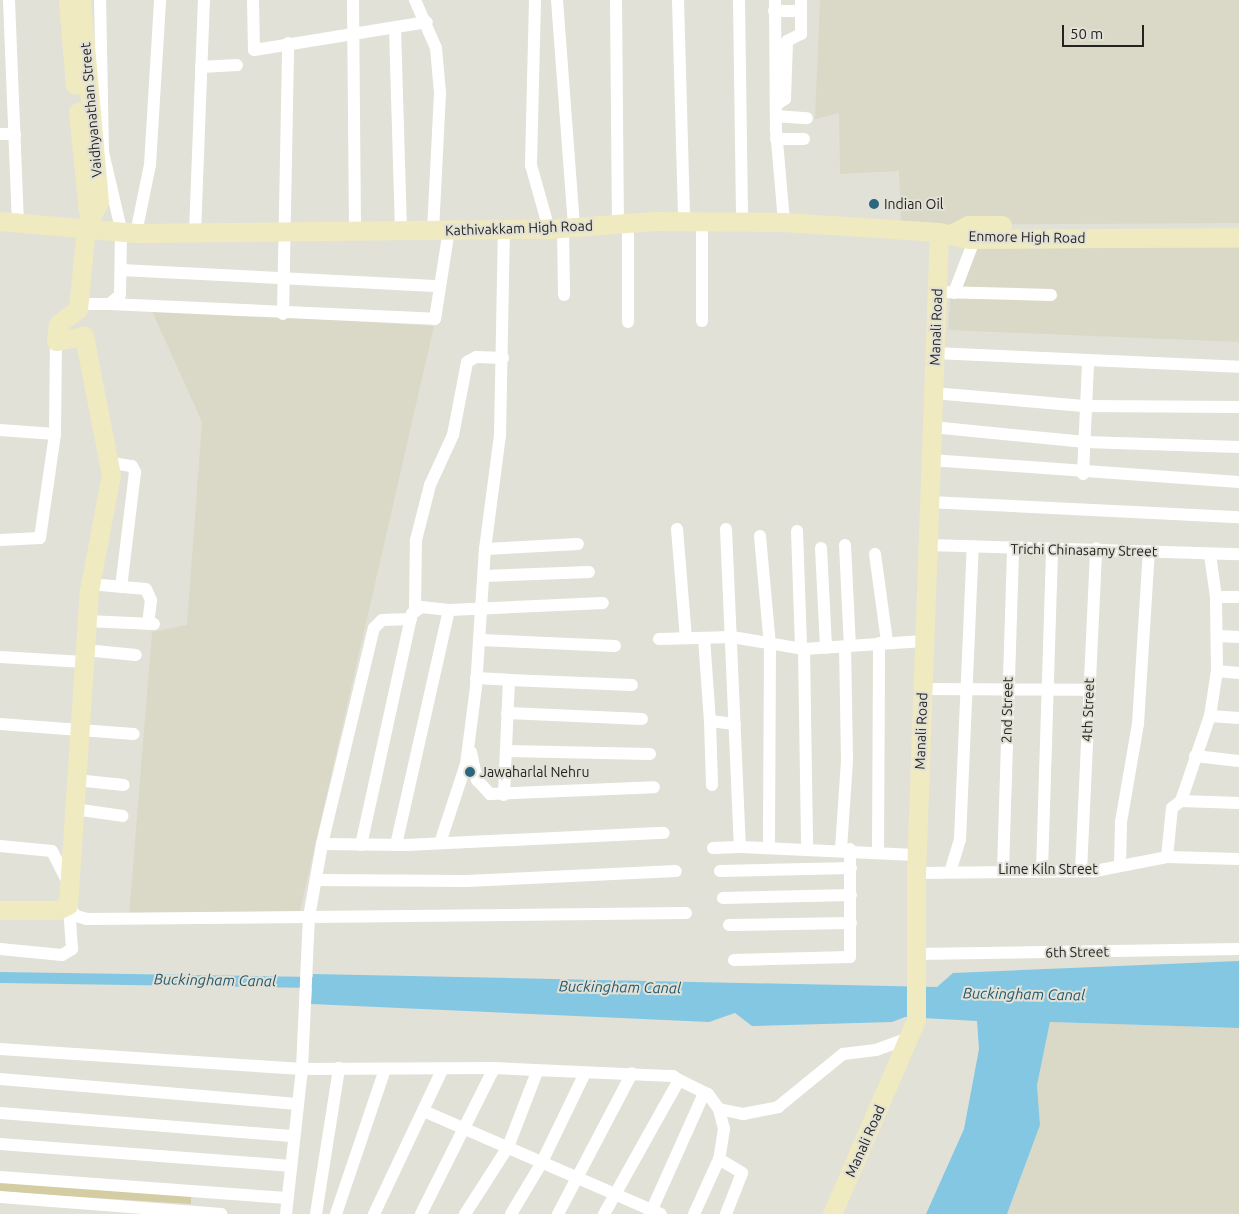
<!DOCTYPE html>
<html>
<head>
<meta charset="utf-8">
<style>
	body { margin:0 }
	#map { position:relative; width:1239px; height:1214px; overflow:hidden; background:#e2e1d7; font-family:Ubuntu,sans-serif }
	div>[style] { position:absolute }
	.built>* { inset:0; background:#dad8c6 }
	.green>* { inset:0; background:#d4cda3 }
	.water>* { inset:0; background:#84c7e3 }
	.canal>* { height:11px; margin:-5.5px; padding:0 5.5px; transform-origin:5.5px; border-radius:5.5px; background:#84c7e3 }
	.street>* { height:12px; margin:-6px; padding:0 6px; transform-origin:6px; border-radius:6px; background:#fff }
	.secondary>* { height:19px; margin:-9.5px; padding:0 9.5px; transform-origin:9.5px; border-radius:9.5px; background:#f0eac1 }
	.dots>* { width:14px; height:14px; translate:-50% -50%; box-sizing:border-box; border:2px solid #e2e1d7; border-radius:50% }
	span { translate:-50% -50%; white-space:nowrap; text-align:center; line-height:1.15; -webkit-text-stroke:4px #e2e1d7; paint-order:stroke }
	.street-label { font-size:14px; color:#242320 }
	.poi-label { font-size:14px; color:#242320 }
	.left { translate:0 -50%; text-align:left }
	.water-label { font-size:15px; color:#23586c; font-style:italic }
	.scale { position:absolute; left:1062px; top:25px; width:82px; height:22px; box-sizing:border-box; border:2px solid #242320; border-top:0; padding-left:6px; font-size:15px; line-height:18px; white-space:nowrap; color:#242320; -webkit-text-stroke:4px #e2e1d7; paint-order:stroke }
</style>
</head>
<body>
<div id="map">
	<div class="built">
		<i style="clip-path:polygon(820px 0,1239px 0,1239px 223px,901px 225px,899px 171px,840px 174px,839px 113px,815px 119px)"></i>
		<i style="clip-path:polygon(974px 248px,1239px 248px,1239px 342px,948px 330px,950px 298px)"></i>
		<i style="clip-path:polygon(151px 309px,434px 326px,300px 911px,129px 916px,152px 632px,187px 625px,202px 422px)"></i>
		<i style="clip-path:polygon(1050px 1022px,1239px 1028px,1239px 1214px,1007px 1214px,1040px 1125px,1037px 1085px)"></i>
	</div>
	<div class="green">
		<i style="clip-path:polygon(0 1181px,191px 1192px,191px 1204px,0 1192px)"></i>
	</div>
	<div class="water">
		<i style="clip-path:polygon(1239px 961px,1239px 1028px,1050px 1022px,1037px 1085px,1040px 1125px,1007px 1214px,926px 1214px,964px 1129px,979px 1049px,977px 1021px,905px 1017px,892px 1022px,752px 1026px,735px 1013px,709px 1022px,311px 1004px,313px 974px,937px 987px,953px 973px)"></i>
	</div>
	<div class="canal">
		<i style="left:0;top:977px;width:328px;rotate:0.9deg"></i>
	</div>
	<div class="street">
		<i style="left:9px;top:0;width:221px;rotate:87.7deg"></i>
		<i style="left:253px;top:0;width:50px;rotate:88.9deg"></i>
		<i style="left:254px;top:50px;width:175px;rotate:-9.2deg"></i>
		<i style="left:353px;top:0;width:231px;rotate:89.5deg"></i>
		<i style="left:415px;top:0;width:52px;rotate:66.4deg"></i>
		<i style="left:436px;top:48px;width:45px;rotate:84.9deg"></i>
		<i style="left:440px;top:93px;width:137px;rotate:92.9deg"></i>
		<i style="left:535px;top:0;width:165px;rotate:91.4deg"></i>
		<i style="left:531px;top:165px;width:66px;rotate:74.3deg"></i>
		<i style="left:557px;top:0;width:228px;rotate:85.7deg"></i>
		<i style="left:616px;top:0;width:224px;rotate:89.5deg"></i>
		<i style="left:678px;top:0;width:221px;rotate:88.4deg"></i>
		<i style="left:739px;top:0;width:222px;rotate:89.2deg"></i>
		<i style="left:775px;top:0;width:130px;rotate:89.6deg"></i>
		<i style="left:776px;top:130px;width:92px;rotate:85deg"></i>
		<i style="left:774px;top:11px;width:27px"></i>
		<i style="left:395px;top:28px;width:203px;rotate:88.3deg"></i>
		<i style="left:201px;top:67px;width:36px;rotate:-3deg"></i>
		<i style="left:776px;top:105px;width:11px;rotate:-34deg"></i>
		<i style="left:785px;top:99px;width:58px;rotate:-88deg"></i>
		<i style="left:787px;top:41px;width:16px;rotate:-27deg"></i>
		<i style="left:801px;top:34px;width:34px;rotate:-90deg"></i>
		<i style="left:776px;top:116px;width:31px;rotate:4deg"></i>
		<i style="left:0;top:134px;width:15px"></i>
		<i style="left:776px;top:139px;width:28px"></i>
		<i style="left:702px;top:221px;width:100px;rotate:90deg"></i>
		<i style="left:563px;top:228px;width:67px;rotate:89.1deg"></i>
		<i style="left:136px;top:233px;width:69px;rotate:-78.4deg"></i>
		<i style="left:150px;top:165px;width:165px;rotate:-86.5deg"></i>
		<i style="left:195px;top:233px;width:233px;rotate:-87.8deg"></i>
		<i style="left:121px;top:270px;width:319px;rotate:2.9deg"></i>
		<i style="left:937px;top:292px;width:114px;rotate:1.5deg"></i>
		<i style="left:954px;top:293px;width:59px;rotate:-69.1deg"></i>
		<i style="left:78px;top:304px;width:32px"></i>
		<i style="left:110px;top:304px;width:13px;rotate:-42deg"></i>
		<i style="left:120px;top:295px;width:66px;rotate:-89.1deg"></i>
		<i style="left:121px;top:229px;width:79px;rotate:-103.2deg"></i>
		<i style="left:103px;top:152px;width:152px;rotate:-91.1deg"></i>
		<i style="left:110px;top:304px;width:325px;rotate:2.6deg"></i>
		<i style="left:435px;top:319px;width:90px;rotate:-81.1deg"></i>
		<i style="left:283px;top:314px;width:271px;rotate:-88.9deg"></i>
		<i style="left:628px;top:322px;width:99px;rotate:-90deg"></i>
		<i style="left:935px;top:353px;width:304px;rotate:2.6deg"></i>
		<i style="left:933px;top:393px;width:154px;rotate:4.9deg"></i>
		<i style="left:1086px;top:406px;width:153px;rotate:0.4deg"></i>
		<i style="left:932px;top:427px;width:154px;rotate:5.6deg"></i>
		<i style="left:1085px;top:442px;width:154px;rotate:1.9deg"></i>
		<i style="left:0;top:430px;width:55px;rotate:4.2deg"></i>
		<i style="left:55px;top:434px;width:93px;rotate:-89.4deg"></i>
		<i style="left:931px;top:460px;width:309px;rotate:4.1deg"></i>
		<i style="left:112px;top:463px;width:20px;rotate:9deg"></i>
		<i style="left:132px;top:466px;width:7px;rotate:63deg"></i>
		<i style="left:135px;top:472px;width:116px;rotate:96.9deg"></i>
		<i style="left:1083px;top:474px;width:111px;rotate:-87.4deg"></i>
		<i style="left:929px;top:502px;width:310px;rotate:2.8deg"></i>
		<i style="left:677px;top:529px;width:109px;rotate:85.3deg"></i>
		<i style="left:726px;top:529px;width:318px;rotate:87.5deg"></i>
		<i style="left:740px;top:847px;width:176px;rotate:2.6deg"></i>
		<i style="left:797px;top:531px;width:117px;rotate:88deg"></i>
		<i style="left:760px;top:536px;width:109px;rotate:84.8deg"></i>
		<i style="left:770px;top:645px;width:202px;rotate:90.3deg"></i>
		<i style="left:0;top:540px;width:40px;rotate:-2.9deg"></i>
		<i style="left:40px;top:538px;width:105px;rotate:-81.8deg"></i>
		<i style="left:845px;top:545px;width:101px;rotate:87.2deg"></i>
		<i style="left:929px;top:545px;width:310px;rotate:1.7deg"></i>
		<i style="left:821px;top:548px;width:100px;rotate:87.1deg"></i>
		<i style="left:485px;top:549px;width:93px;rotate:-3.1deg"></i>
		<i style="left:875px;top:554px;width:89px;rotate:82.2deg"></i>
		<i style="left:484px;top:576px;width:105px;rotate:-2.2deg"></i>
		<i style="left:90px;top:584px;width:56px;rotate:5.1deg"></i>
		<i style="left:146px;top:589px;width:12px;rotate:66deg"></i>
		<i style="left:151px;top:600px;width:24px;rotate:97deg"></i>
		<i style="left:1216px;top:597px;width:23px"></i>
		<i style="left:415px;top:609px;width:69px;rotate:-89.2deg"></i>
		<i style="left:416px;top:540px;width:57px;rotate:-75.7deg"></i>
		<i style="left:430px;top:485px;width:55px;rotate:-65.3deg"></i>
		<i style="left:453px;top:435px;width:74px;rotate:-79.1deg"></i>
		<i style="left:467px;top:362px;width:10px;rotate:-29deg"></i>
		<i style="left:476px;top:357px;width:27px;rotate:2deg"></i>
		<i style="left:87px;top:621px;width:67px;rotate:2.6deg"></i>
		<i style="left:1218px;top:636px;width:21px;rotate:3deg"></i>
		<i style="left:704px;top:638px;width:83px;rotate:85.9deg"></i>
		<i style="left:710px;top:721px;width:25px;rotate:7deg"></i>
		<i style="left:659px;top:639px;width:73px;rotate:-1.6deg"></i>
		<i style="left:732px;top:637px;width:73px;rotate:9.5deg"></i>
		<i style="left:804px;top:649px;width:120px;rotate:-3.8deg"></i>
		<i style="left:479px;top:640px;width:136px;rotate:2.5deg"></i>
		<i style="left:804px;top:649px;width:199px;rotate:89.1deg"></i>
		<i style="left:85px;top:650px;width:51px;rotate:5.6deg"></i>
		<i style="left:0;top:657px;width:84px;rotate:3.4deg"></i>
		<i style="left:1217px;top:671px;width:22px;rotate:5deg"></i>
		<i style="left:476px;top:678px;width:33px;rotate:3deg"></i>
		<i style="left:509px;top:680px;width:115px;rotate:92.5deg"></i>
		<i style="left:509px;top:680px;width:123px;rotate:2.3deg"></i>
		<i style="left:923px;top:689px;width:166px;rotate:0.3deg"></i>
		<i style="left:507px;top:713px;width:135px;rotate:2.5deg"></i>
		<i style="left:1210px;top:716px;width:29px;rotate:4deg"></i>
		<i style="left:710px;top:721px;width:64px;rotate:88.2deg"></i>
		<i style="left:0;top:724px;width:134px;rotate:4.3deg"></i>
		<i style="left:506px;top:751px;width:144px;rotate:1.2deg"></i>
		<i style="left:471px;top:752px;width:29px;rotate:78deg"></i>
		<i style="left:477px;top:780px;width:19px;rotate:47deg"></i>
		<i style="left:490px;top:794px;width:164px;rotate:-2.4deg"></i>
		<i style="left:1195px;top:756px;width:44px;rotate:6.5deg"></i>
		<i style="left:76px;top:780px;width:48px;rotate:5.9deg"></i>
		<i style="left:1181px;top:801px;width:58px;rotate:2deg"></i>
		<i style="left:74px;top:809px;width:49px;rotate:8.1deg"></i>
		<i style="left:440px;top:843px;width:83px;rotate:-71.8deg"></i>
		<i style="left:466px;top:764px;width:78px;rotate:-82.6deg"></i>
		<i style="left:476px;top:687px;width:138px;rotate:-86.3deg"></i>
		<i style="left:485px;top:549px;width:115px;rotate:-82.5deg"></i>
		<i style="left:500px;top:435px;width:206px;rotate:-88.9deg"></i>
		<i style="left:322px;top:844px;width:84px;rotate:0.7deg"></i>
		<i style="left:406px;top:845px;width:258px;rotate:-2.7deg"></i>
		<i style="left:361px;top:845px;width:237px;rotate:-77.6deg"></i>
		<i style="left:412px;top:614px;width:11px;rotate:-38deg"></i>
		<i style="left:421px;top:607px;width:28px;rotate:6deg"></i>
		<i style="left:396px;top:845px;width:241px;rotate:-77.3deg"></i>
		<i style="left:449px;top:610px;width:154px;rotate:-2.6deg"></i>
		<i style="left:0;top:846px;width:52px;rotate:5.5deg"></i>
		<i style="left:52px;top:851px;width:35px;rotate:63deg"></i>
		<i style="left:713px;top:848px;width:27px;rotate:-2deg"></i>
		<i style="left:841px;top:849px;width:89px;rotate:-86.1deg"></i>
		<i style="left:847px;top:760px;width:113px;rotate:-91deg"></i>
		<i style="left:878px;top:850px;width:207px;rotate:-89.7deg"></i>
		<i style="left:1167px;top:857px;width:49px;rotate:-84.2deg"></i>
		<i style="left:1172px;top:808px;width:11px;rotate:-38deg"></i>
		<i style="left:1181px;top:801px;width:90px;rotate:-71.2deg"></i>
		<i style="left:1210px;top:716px;width:46px;rotate:-81.2deg"></i>
		<i style="left:1217px;top:671px;width:74px;rotate:-90.8deg"></i>
		<i style="left:1216px;top:597px;width:42px;rotate:-98.1deg"></i>
		<i style="left:1120px;top:866px;width:44px;rotate:-88.7deg"></i>
		<i style="left:1121px;top:822px;width:99px;rotate:-80.2deg"></i>
		<i style="left:1138px;top:724px;width:173px;rotate:-86.4deg"></i>
		<i style="left:951px;top:869px;width:31px;rotate:-73deg"></i>
		<i style="left:960px;top:839px;width:293px;rotate:-87.5deg"></i>
		<i style="left:1003px;top:870px;width:321px;rotate:-88.2deg"></i>
		<i style="left:1042px;top:870px;width:319px;rotate:-88.2deg"></i>
		<i style="left:720px;top:871px;width:131px;rotate:-1.3deg"></i>
		<i style="left:1081px;top:871px;width:323px;rotate:-87.3deg"></i>
		<i style="left:916px;top:873px;width:179px;rotate:-0.6deg"></i>
		<i style="left:1095px;top:871px;width:73px;rotate:-11deg"></i>
		<i style="left:1167px;top:857px;width:72px;rotate:1.6deg"></i>
		<i style="left:316px;top:880px;width:150px;rotate:0.4deg"></i>
		<i style="left:466px;top:881px;width:210px;rotate:-2.7deg"></i>
		<i style="left:723px;top:898px;width:128px;rotate:-1.3deg"></i>
		<i style="left:68px;top:905px;width:14px;rotate:54deg"></i>
		<i style="left:76px;top:916px;width:11px;rotate:15deg"></i>
		<i style="left:87px;top:919px;width:222px;rotate:-0.5deg"></i>
		<i style="left:309px;top:917px;width:74px;rotate:-79.9deg"></i>
		<i style="left:322px;top:844px;width:222px;rotate:-76.5deg"></i>
		<i style="left:374px;top:628px;width:11px;rotate:-45deg"></i>
		<i style="left:382px;top:620px;width:29px;rotate:-2deg"></i>
		<i style="left:729px;top:925px;width:122px;rotate:-0.9deg"></i>
		<i style="left:0;top:949px;width:62px;rotate:5.5deg"></i>
		<i style="left:62px;top:955px;width:12px;rotate:-31deg"></i>
		<i style="left:72px;top:949px;width:42px;rotate:-94.1deg"></i>
		<i style="left:915px;top:954px;width:324px;rotate:-0.9deg"></i>
		<i style="left:734px;top:960px;width:116px;rotate:-1.5deg"></i>
		<i style="left:850px;top:957px;width:108px;rotate:-90deg"></i>
		<i style="left:0;top:1049px;width:303px;rotate:3.8deg"></i>
		<i style="left:302px;top:1069px;width:192px;rotate:-0.3deg"></i>
		<i style="left:494px;top:1068px;width:179px;rotate:2.6deg"></i>
		<i style="left:673px;top:1076px;width:7px;rotate:34deg"></i>
		<i style="left:679px;top:1080px;width:154px;rotate:119.2deg"></i>
		<i style="left:0;top:1079px;width:298px;rotate:4.8deg"></i>
		<i style="left:679px;top:1080px;width:32px;rotate:26deg"></i>
		<i style="left:708px;top:1094px;width:19px;rotate:54deg"></i>
		<i style="left:719px;top:1109px;width:21px;rotate:76deg"></i>
		<i style="left:724px;top:1129px;width:30px;rotate:99deg"></i>
		<i style="left:719px;top:1159px;width:60px;rotate:114.4deg"></i>
		<i style="left:719px;top:1109px;width:25px;rotate:12deg"></i>
		<i style="left:743px;top:1114px;width:36px;rotate:-11deg"></i>
		<i style="left:778px;top:1107px;width:84px;rotate:-39.2deg"></i>
		<i style="left:843px;top:1054px;width:33px;rotate:-7deg"></i>
		<i style="left:876px;top:1050px;width:38px;rotate:-20deg"></i>
		<i style="left:426px;top:1112px;width:256px;rotate:23.5deg"></i>
		<i style="left:0;top:1113px;width:295px;rotate:4.5deg"></i>
		<i style="left:0;top:1144px;width:292px;rotate:4.3deg"></i>
		<i style="left:719px;top:1159px;width:27px;rotate:31deg"></i>
		<i style="left:742px;top:1173px;width:44px;rotate:111.3deg"></i>
		<i style="left:0;top:1177px;width:288px;rotate:4.2deg"></i>
		<i style="left:0;top:1197px;width:222px;rotate:4.4deg"></i>
		<i style="left:286px;top:1214px;width:146px;rotate:-83.7deg"></i>
		<i style="left:302px;top:1069px;width:152px;rotate:-87.4deg"></i>
		<i style="left:309px;top:917px;width:377px;rotate:-0.6deg"></i>
		<i style="left:316px;top:1214px;width:148px;rotate:-81deg"></i>
		<i style="left:336px;top:1214px;width:153px;rotate:-71.3deg"></i>
		<i style="left:374px;top:1214px;width:161px;rotate:-64.7deg"></i>
		<i style="left:421px;top:1214px;width:163px;rotate:-63.4deg"></i>
		<i style="left:465px;top:1214px;width:80px;rotate:-57.3deg"></i>
		<i style="left:508px;top:1147px;width:80px;rotate:-68.9deg"></i>
		<i style="left:511px;top:1214px;width:58px;rotate:-59deg"></i>
		<i style="left:541px;top:1164px;width:101px;rotate:-64.2deg"></i>
		<i style="left:558px;top:1214px;width:159px;rotate:-62.3deg"></i>
		<i style="left:650px;top:1214px;width:133px;rotate:-65.9deg"></i>
	</div>
	<div class="secondary">
		<i style="left:68px;top:0;width:85px;rotate:85.3deg"></i>
		<i style="left:78px;top:112px;width:100px;rotate:84.2deg"></i>
		<i style="left:0;top:221px;width:137px;rotate:5deg"></i>
		<i style="left:136px;top:233px;width:413px;rotate:-0.6deg"></i>
		<i style="left:549px;top:229px;width:105px;rotate:-4.4deg"></i>
		<i style="left:654px;top:221px;width:130px;rotate:0.4deg"></i>
		<i style="left:784px;top:222px;width:155px;rotate:3.7deg"></i>
		<i style="left:939px;top:232px;width:31px;rotate:13deg"></i>
		<i style="left:969px;top:239px;width:270px;rotate:-0.4deg"></i>
		<i style="left:953px;top:233px;width:17px;rotate:-28deg"></i>
		<i style="left:968px;top:225px;width:34px"></i>
		<i style="left:0;top:910px;width:58px"></i>
		<i style="left:58px;top:910px;width:11px;rotate:-27deg"></i>
		<i style="left:68px;top:905px;width:315px;rotate:-86.2deg"></i>
		<i style="left:89px;top:591px;width:118px;rotate:-79.3deg"></i>
		<i style="left:111px;top:475px;width:142px;rotate:-101deg"></i>
		<i style="left:84px;top:336px;width:28px;rotate:170deg"></i>
		<i style="left:56px;top:341px;width:17px;rotate:-83deg"></i>
		<i style="left:58px;top:324px;width:25px;rotate:-37deg"></i>
		<i style="left:78px;top:309px;width:82px;rotate:-84.4deg"></i>
		<i style="left:86px;top:227px;width:28px;rotate:-63deg"></i>
		<i style="left:99px;top:202px;width:203px;rotate:-95.1deg"></i>
		<i style="left:832px;top:1214px;width:211px;rotate:-66.6deg"></i>
		<i style="left:916px;top:1020px;width:147px;rotate:-90deg"></i>
		<i style="left:916px;top:873px;width:641px;rotate:-87.95deg"></i>
	</div>
	<div class="dots">
		<i style="left:874px;top:204px;background:#2a667d"></i>
		<i style="left:470px;top:772px;background:#2a667d"></i>
	</div>
	<div class="street-label">
		<span style="left:91px;top:110px;rotate:-95deg">Vaidhyanathan Street</span>
		<span style="left:519px;top:228px;rotate:-2deg">Kathivakkam High Road</span>
		<span style="left:1027px;top:237px;rotate:1deg">Enmore High Road</span>
		<span style="left:936px;top:327px;rotate:-88deg">Manali Road</span>
		<span style="left:1084px;top:550px;rotate:1deg">Trichi Chinasamy Street</span>
		<span style="left:1007px;top:710px;rotate:-89deg">2nd Street</span>
		<span style="left:1088px;top:710px;rotate:-88deg">4th Street</span>
		<span style="left:921px;top:731px;rotate:-88deg">Manali Road</span>
		<span style="left:1048px;top:869px">Lime Kiln Street</span>
		<span style="left:1077px;top:952px;rotate:-1deg">6th Street</span>
		<span style="left:865px;top:1141px;rotate:-66deg">Manali Road</span>
	</div>
	<div class="poi-label">
		<span class="left" style="left:884px;top:204px">Indian Oil</span>
		<span class="left" style="left:480px;top:772px">Jawaharlal Nehru</span>
	</div>
	<div class="water-label">
		<span style="left:215px;top:980px;rotate:1deg">Buckingham Canal</span>
		<span style="left:620px;top:987px;rotate:1deg">Buckingham Canal</span>
		<span style="left:1024px;top:994px;rotate:1deg">Buckingham Canal</span>
	</div>
	<div class="scale">50 m</div>
</div>
</body>
</html>
